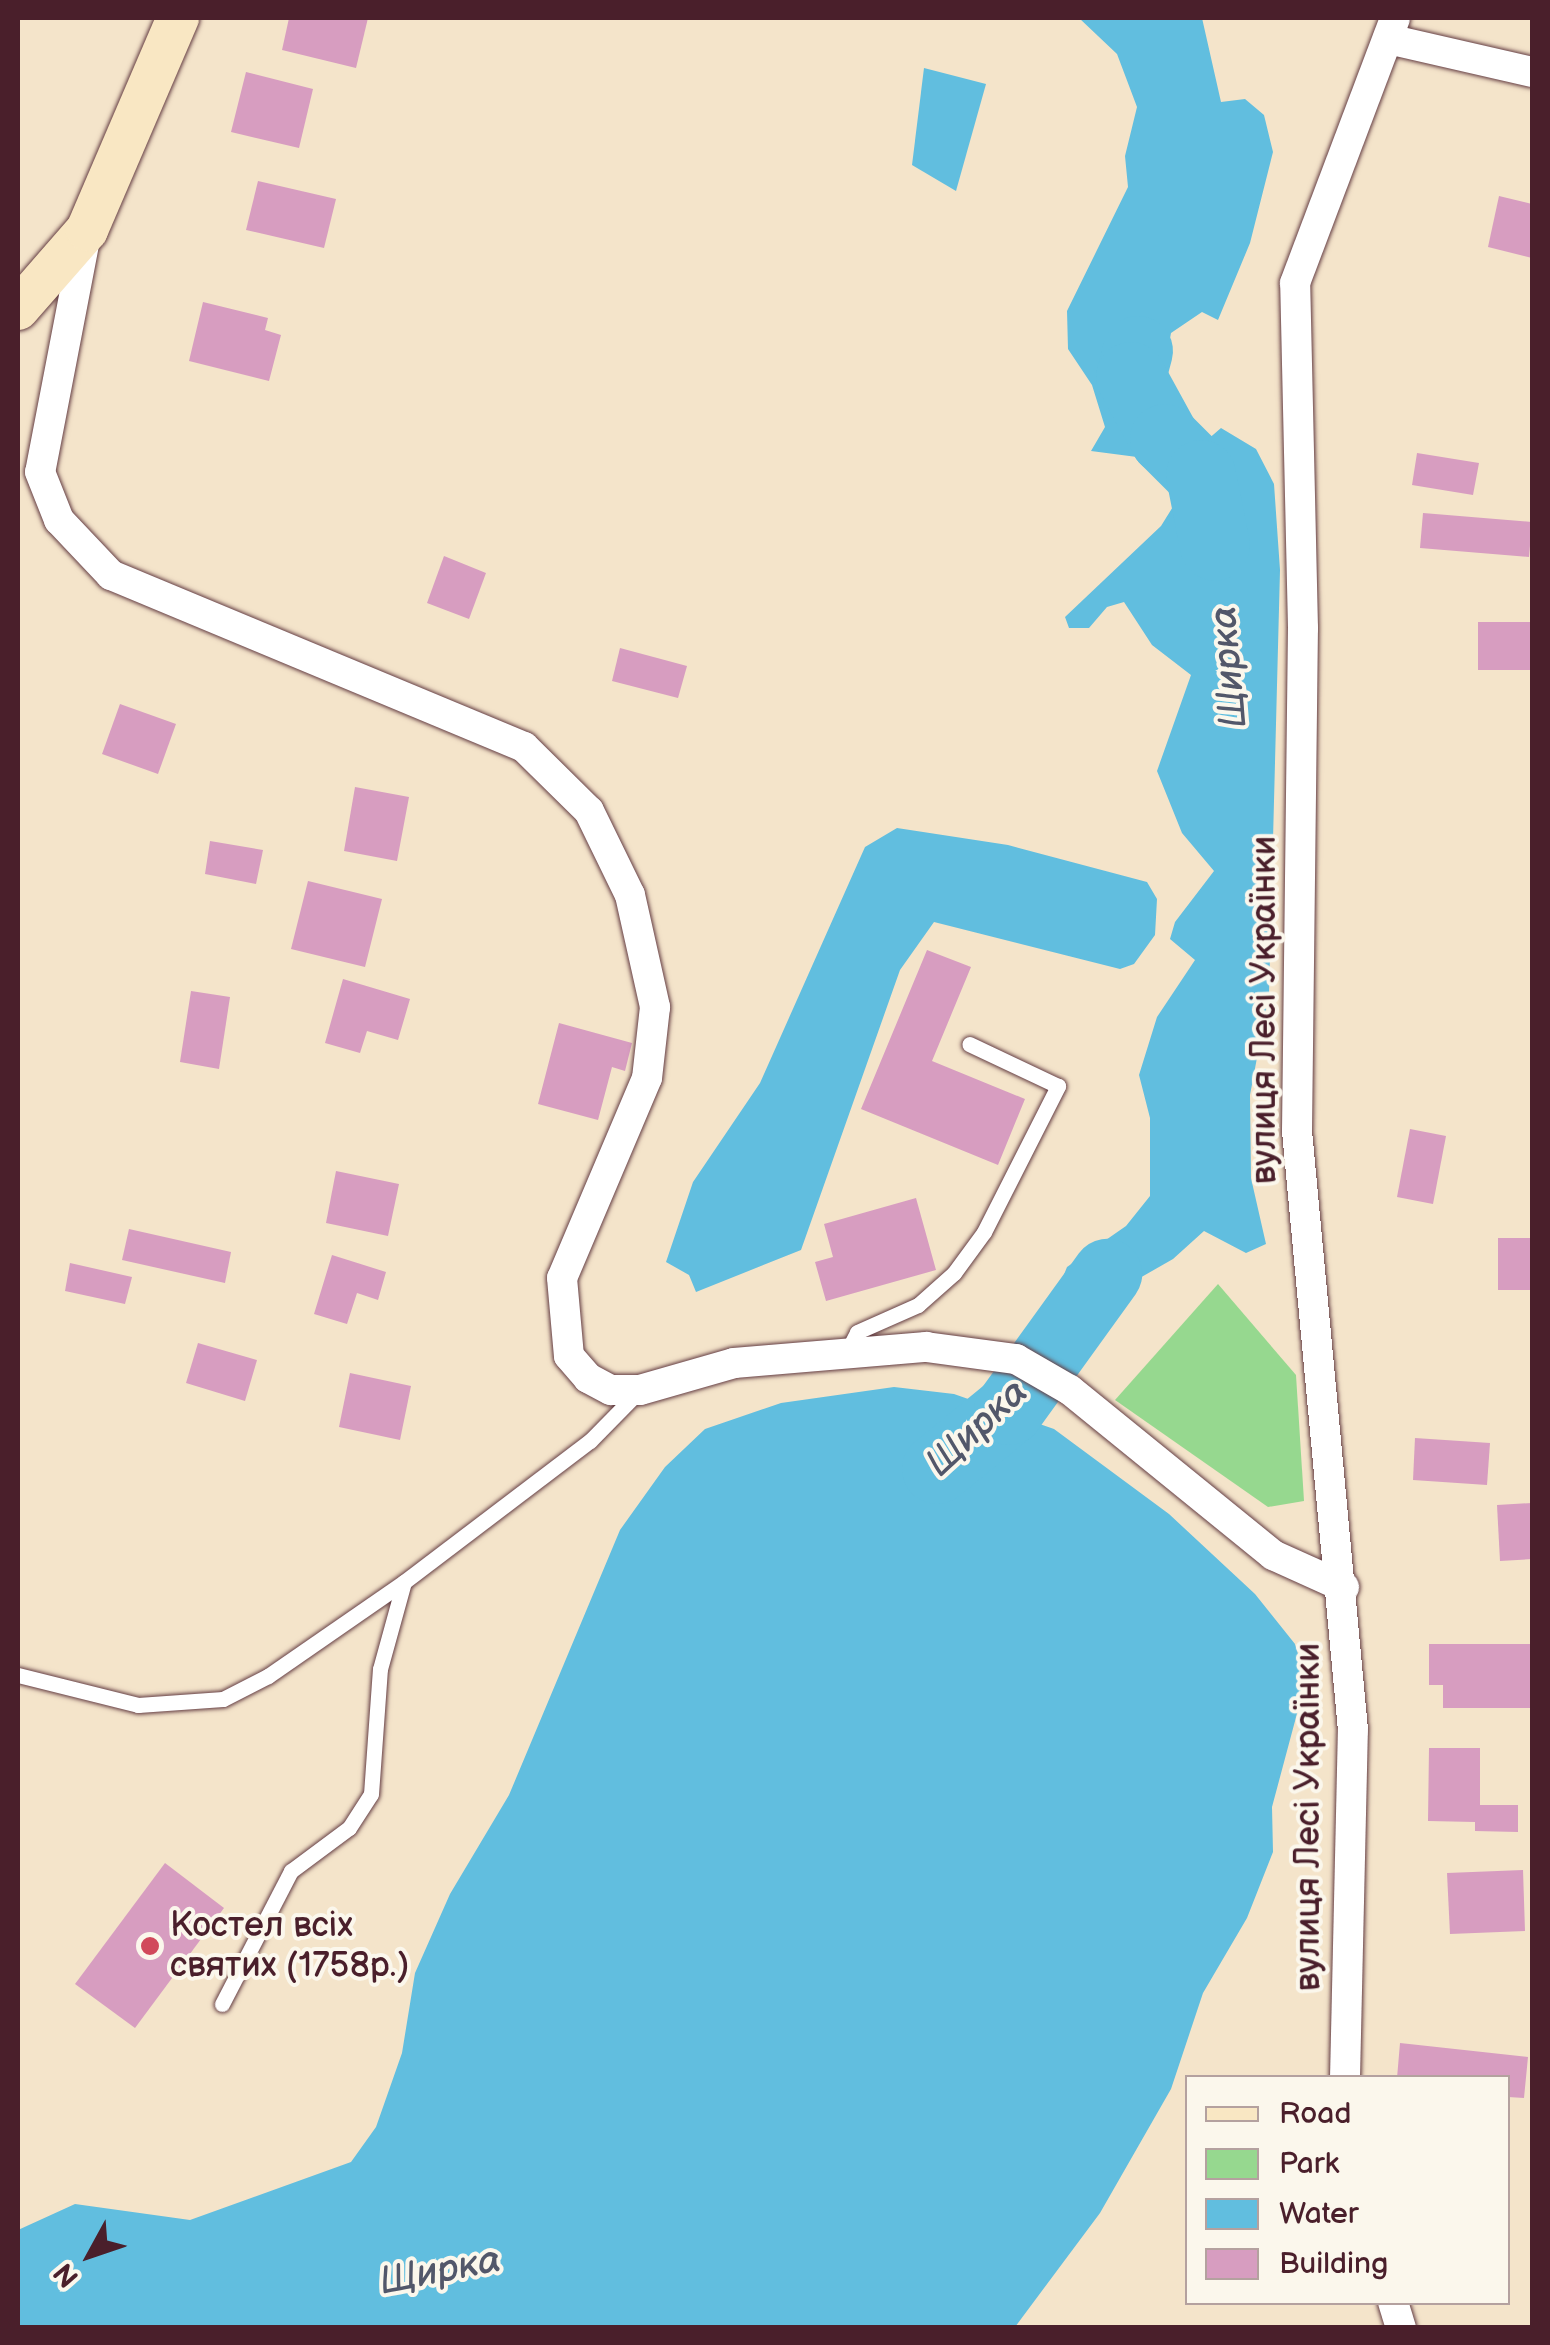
<!DOCTYPE html>
<html>
<head>
<meta charset="utf-8">
<style>
	body { margin:0 }
	#map { position:relative; width:1550px; height:2345px; overflow:hidden; background:#f4e4ca; font-family:"Balsamiq Sans",sans-serif }
	div>[style] { position:absolute }
	.green>* { inset:0; background:#96d88f }
	.water>* { inset:0; background:#61bedf }
	.river>* { height:70px; margin:-35px; padding:0 35px; transform-origin:35px; border-radius:35px; background:#61bedf }
	.building>* { inset:0; background:#d79dc0 }
	.roads { filter:drop-shadow(0 0 2px #643d43) drop-shadow(0 0 2px #643d43) }
	.lane>* { height:15px; margin:-7.5px; padding:0 7.5px; transform-origin:7.5px; border-radius:7.5px; background:#fff }
	.street>* { height:30px; margin:-15px; padding:0 15px; transform-origin:15px; border-radius:15px; background:#fff }
	.secondary>* { height:42px; margin:-21px; padding:0 21px; transform-origin:21px; border-radius:21px; background:#f9e7c3 }
	.dots>* { width:28px; height:28px; translate:-50% -50%; box-sizing:border-box; border:5px solid #fbf7ec; border-radius:50% }
	span { translate:-50% -50%; white-space:nowrap; text-align:center; line-height:1.15; -webkit-text-stroke:8px #fbf7ec; paint-order:stroke }
	.street-label { font-size:35px; color:#4a1f2b }
	.poi-label { font-size:35px; color:#4a1f2b }
	.left { translate:0 -50%; text-align:left }
	.water-label { font-size:38px; color:#52576a; font-style:italic }
	.frame { position:absolute; inset:0; border:20px solid #4a1f2b; pointer-events:none }
	.legend { position:absolute; left:1185px; top:2075px; width:325px; height:230px; box-sizing:border-box; background:#fbf7ec; border:2px solid #b4a19f; margin:0; padding:12px 18px; list-style:none; font-size:30px; color:#4a1f2b }
	.legend li { display:flex; align-items:center; gap:20px; height:50px }
	.legend b { width:50px; border:2px solid #b4a19f }
	.north { position:absolute; left:40px; top:2205px; width:100px; height:100px; -webkit-text-stroke:8px #fbf7ec; paint-order:stroke; rotate:230deg; font-size:28px; font-weight:700; line-height:40px; text-align:center; color:#4a1f2b }
	.north::after { content:''; display:block; margin:auto; width:35px; height:45px; background:#4a1f2b; clip-path:polygon(50% 0,100% 100%,50% 72%,0 100%) }
</style>
</head>
<body>
<div id="map">
	<div class="green">
		<i style="clip-path:polygon(1218px 1284px,1296px 1375px,1304px 1501px,1268px 1507px,1115px 1400px)"></i>
	</div>
	<div class="water">
		<i style="clip-path:polygon(1079px 18px,1202px 18px,1221px 102px,1245px 99px,1264px 115px,1273px 152px,1250px 243px,1218px 320px,1202px 312px,1171px 333px,1160px 393px,1165px 439px,1137px 457px,1091px 451px,1105px 427px,1092px 385px,1068px 349px,1067px 311px,1128px 187px,1125px 156px,1137px 107px,1117px 54px)"></i>
		<i style="clip-path:polygon(924px 68px,986px 84px,956px 191px,912px 165px)"></i>
		<i style="clip-path:polygon(1221px 428px,1256px 449px,1274px 484px,1280px 570px,1269px 994px,1250px 1095px,1251px 1178px,1266px 1244px,1246px 1253px,1204px 1231px,1173px 1259px,1110px 1295px,1086px 1345px,1052px 1351px,1048px 1315px,1067px 1267px,1126px 1226px,1150px 1196px,1150px 1118px,1139px 1075px,1157px 1017px,1195px 960px,1170px 939px,1175px 922px,1214px 871px,1182px 833px,1157px 771px,1191px 675px,1152px 645px,1124px 602px,1107px 607px,1089px 628px,1069px 628px,1065px 617px,1161px 526px,1179px 497px,1185px 459px)"></i>
		<i style="clip-path:polygon(897px 828px,1008px 845px,1147px 882px,1157px 899px,1155px 935px,1134px 964px,1120px 969px,934px 922px,900px 970px,801px 1250px,696px 1292px,689px 1275px,666px 1262px,693px 1182px,760px 1083px,865px 847px)"></i>
		<i style="clip-path:polygon(894px 1387px,954px 1394px,1054px 1429px,1169px 1514px,1255px 1594px,1295px 1644px,1306px 1680px,1272px 1807px,1273px 1852px,1247px 1918px,1203px 1993px,1171px 2089px,1100px 2213px,1015px 2327px,18px 2327px,18px 2230px,75px 2204px,190px 2220px,351px 2162px,376px 2127px,402px 2053px,415px 1973px,450px 1894px,509px 1795px,620px 1530px,665px 1467px,705px 1429px,781px 1403px)"></i>
	</div>
	<div class="river">
		<i style="left:1138px;top:351px;width:27px;rotate:105deg"></i>
		<i style="left:1131px;top:377px;width:71px;rotate:61.3deg"></i>
		<i style="left:1165px;top:439px;width:51px;rotate:45deg"></i>
		<i style="left:1201px;top:475px;width:72px;rotate:78.8deg"></i>
		<i style="left:937px;top:1469px;width:93px;rotate:-39.3deg"></i>
		<i style="left:1009px;top:1410px;width:168px;rotate:-54.2deg"></i>
	</div>
	<div class="building">
		<i style="clip-path:polygon(289px 18px,368px 18px,356px 68px,282px 50px)"></i>
		<i style="clip-path:polygon(246px 72px,313px 89px,299px 148px,231px 132px)"></i>
		<i style="clip-path:polygon(258px 181px,336px 199px,324px 248px,246px 230px)"></i>
		<i style="clip-path:polygon(1499px 196px,1532px 204px,1532px 258px,1488px 247px)"></i>
		<i style="clip-path:polygon(203px 302px,268px 318px,265px 330px,281px 335px,269px 381px,189px 361px)"></i>
		<i style="clip-path:polygon(1417px 453px,1479px 463px,1473px 495px,1412px 485px)"></i>
		<i style="clip-path:polygon(1423px 513px,1532px 522px,1529px 557px,1420px 548px)"></i>
		<i style="clip-path:polygon(444px 556px,486px 573px,469px 619px,427px 603px)"></i>
		<i style="clip-path:polygon(1478px 622px,1532px 622px,1532px 670px,1478px 670px)"></i>
		<i style="clip-path:polygon(620px 648px,687px 666px,678px 698px,612px 681px)"></i>
		<i style="clip-path:polygon(120px 704px,176px 724px,158px 774px,102px 754px)"></i>
		<i style="clip-path:polygon(355px 787px,409px 797px,397px 861px,344px 851px)"></i>
		<i style="clip-path:polygon(210px 841px,263px 850px,256px 884px,205px 874px)"></i>
		<i style="clip-path:polygon(308px 881px,382px 899px,365px 967px,291px 949px)"></i>
		<i style="clip-path:polygon(927px 950px,971px 967px,932px 1061px,1025px 1099px,998px 1165px,861px 1109px)"></i>
		<i style="clip-path:polygon(343px 979px,410px 999px,398px 1040px,367px 1031px,360px 1053px,325px 1043px)"></i>
		<i style="clip-path:polygon(191px 991px,230px 997px,219px 1069px,180px 1062px)"></i>
		<i style="clip-path:polygon(559px 1023px,632px 1043px,625px 1071px,612px 1067px,598px 1120px,538px 1104px)"></i>
		<i style="clip-path:polygon(1410px 1129px,1446px 1136px,1433px 1204px,1397px 1197px)"></i>
		<i style="clip-path:polygon(336px 1171px,399px 1184px,388px 1236px,326px 1223px)"></i>
		<i style="clip-path:polygon(916px 1198px,936px 1270px,826px 1301px,815px 1262px,833px 1257px,824px 1224px)"></i>
		<i style="clip-path:polygon(129px 1229px,231px 1252px,225px 1283px,122px 1260px)"></i>
		<i style="clip-path:polygon(1498px 1238px,1532px 1238px,1532px 1290px,1498px 1290px)"></i>
		<i style="clip-path:polygon(332px 1255px,386px 1272px,378px 1300px,357px 1293px,347px 1324px,314px 1314px)"></i>
		<i style="clip-path:polygon(70px 1263px,132px 1277px,125px 1304px,65px 1291px)"></i>
		<i style="clip-path:polygon(198px 1343px,257px 1360px,245px 1401px,186px 1383px)"></i>
		<i style="clip-path:polygon(350px 1373px,411px 1386px,400px 1440px,339px 1427px)"></i>
		<i style="clip-path:polygon(1415px 1438px,1490px 1443px,1487px 1485px,1413px 1480px)"></i>
		<i style="clip-path:polygon(1532px 1503px,1532px 1559px,1500px 1561px,1497px 1505px)"></i>
		<i style="clip-path:polygon(1429px 1644px,1531px 1644px,1531px 1708px,1443px 1708px,1443px 1685px,1429px 1685px)"></i>
		<i style="clip-path:polygon(1429px 1748px,1480px 1748px,1480px 1805px,1518px 1805px,1518px 1832px,1475px 1831px,1475px 1822px,1428px 1821px)"></i>
		<i style="clip-path:polygon(165px 1863px,224px 1908px,135px 2028px,75px 1984px)"></i>
		<i style="clip-path:polygon(1523px 1870px,1525px 1931px,1450px 1934px,1447px 1873px)"></i>
		<i style="clip-path:polygon(1400px 2043px,1528px 2057px,1524px 2098px,1508px 2097px,1508px 2078px,1397px 2078px)"></i>
	</div>
	<div class="roads">
		<div class="lane">
			<i style="left:847px;top:1352px;width:22px;rotate:-63deg"></i>
			<i style="left:857px;top:1332px;width:67px;rotate:-23.9deg"></i>
			<i style="left:918px;top:1305px;width:48px;rotate:-41.6deg"></i>
			<i style="left:954px;top:1273px;width:51px;rotate:-53.8deg"></i>
			<i style="left:984px;top:1232px;width:164px;rotate:-63.1deg"></i>
			<i style="left:1058px;top:1086px;width:98px;rotate:-154.7deg"></i>
			<i style="left:18px;top:1675px;width:124px;rotate:14deg"></i>
			<i style="left:138px;top:1705px;width:85px;rotate:-4deg"></i>
			<i style="left:223px;top:1699px;width:51px;rotate:-27.1deg"></i>
			<i style="left:268px;top:1676px;width:165px;rotate:-34.7deg"></i>
			<i style="left:404px;top:1582px;width:233px;rotate:-37.2deg"></i>
			<i style="left:590px;top:1441px;width:71px;rotate:-45.6deg"></i>
			<i style="left:222px;top:2004px;width:150px;rotate:-62.6deg"></i>
			<i style="left:291px;top:1871px;width:72px;rotate:-36.6deg"></i>
			<i style="left:349px;top:1828px;width:40px;rotate:-57.1deg"></i>
			<i style="left:371px;top:1794px;width:125px;rotate:-85.9deg"></i>
			<i style="left:380px;top:1669px;width:90px;rotate:-74.6deg"></i>
		</div>
		<div class="street">
			<i style="left:1388px;top:39px;width:148px;rotate:12.9deg"></i>
			<i style="left:86px;top:234px;width:242px;rotate:100.9deg"></i>
			<i style="left:40px;top:472px;width:52px;rotate:68.4deg"></i>
			<i style="left:59px;top:520px;width:76px;rotate:46.6deg"></i>
			<i style="left:111px;top:575px;width:447px;rotate:22.6deg"></i>
			<i style="left:524px;top:747px;width:91px;rotate:44.6deg"></i>
			<i style="left:589px;top:811px;width:93px;rotate:64deg"></i>
			<i style="left:630px;top:895px;width:115px;rotate:77.4deg"></i>
			<i style="left:655px;top:1007px;width:71px;rotate:96.4deg"></i>
			<i style="left:647px;top:1078px;width:217px;rotate:113deg"></i>
			<i style="left:562px;top:1278px;width:78px;rotate:84.9deg"></i>
			<i style="left:569px;top:1356px;width:29px;rotate:49deg"></i>
			<i style="left:588px;top:1378px;width:26px;rotate:28deg"></i>
			<i style="left:611px;top:1390px;width:29px"></i>
			<i style="left:640px;top:1390px;width:98px;rotate:-16deg"></i>
			<i style="left:734px;top:1363px;width:193px;rotate:-4.8deg"></i>
			<i style="left:926px;top:1347px;width:91px;rotate:7.6deg"></i>
			<i style="left:1016px;top:1359px;width:62px;rotate:29.9deg"></i>
			<i style="left:1070px;top:1390px;width:262px;rotate:39.1deg"></i>
			<i style="left:1273px;top:1555px;width:78px;rotate:24.3deg"></i>
			<i style="left:1345px;top:2078px;width:348px;rotate:-88.7deg"></i>
			<i style="left:1353px;top:1730px;width:602px;rotate:-95.34deg"></i>
			<i style="left:1297px;top:1131px;width:503px;rotate:-89.32deg"></i>
			<i style="left:1303px;top:628px;width:345px;rotate:-91.3deg"></i>
			<i style="left:1295px;top:283px;width:283px;rotate:-69.3deg"></i>
			<i style="left:1393px;top:2302px;width:27px;rotate:73deg"></i>
		</div>
		<div class="secondary">
			<i style="left:18px;top:309px;width:105px;rotate:-48.9deg"></i>
			<i style="left:87px;top:230px;width:231px;rotate:-66.8deg"></i>
		</div>
	</div>
	<div class="dots">
		<i style="left:150px;top:1946px;background:#d1495b"></i>
	</div>
	<div class="street-label">
		<span style="left:1265px;top:1010px;rotate:-90deg">вулиця Лесі Українки</span>
		<span style="left:1309px;top:1817px;rotate:-90deg">вулиця Лесі Українки</span>
	</div>
	<div class="poi-label">
		<span class="left" style="left:170px;top:1946px">Костел всіх<br>святих (1758р.)</span>
	</div>
	<div class="water-label">
		<span style="left:1229px;top:667px;rotate:-95deg">Щирка</span>
		<span style="left:977px;top:1428px;rotate:-43deg">Щирка</span>
		<span style="left:440px;top:2271px;rotate:-11deg">Щирка</span>
	</div>
	<div class="frame"></div>
	<ul class="legend">
	<li><b style="height:12px;background:#f9e7c3"></b>Road</li>
	<li><b style="height:28px;background:#96d88f"></b>Park</li>
	<li><b style="height:28px;background:#61bedf"></b>Water</li>
	<li><b style="height:28px;background:#d79dc0"></b>Building</li>
	</ul>
	<div class="north">N</div>
</div>
</body>
</html>
